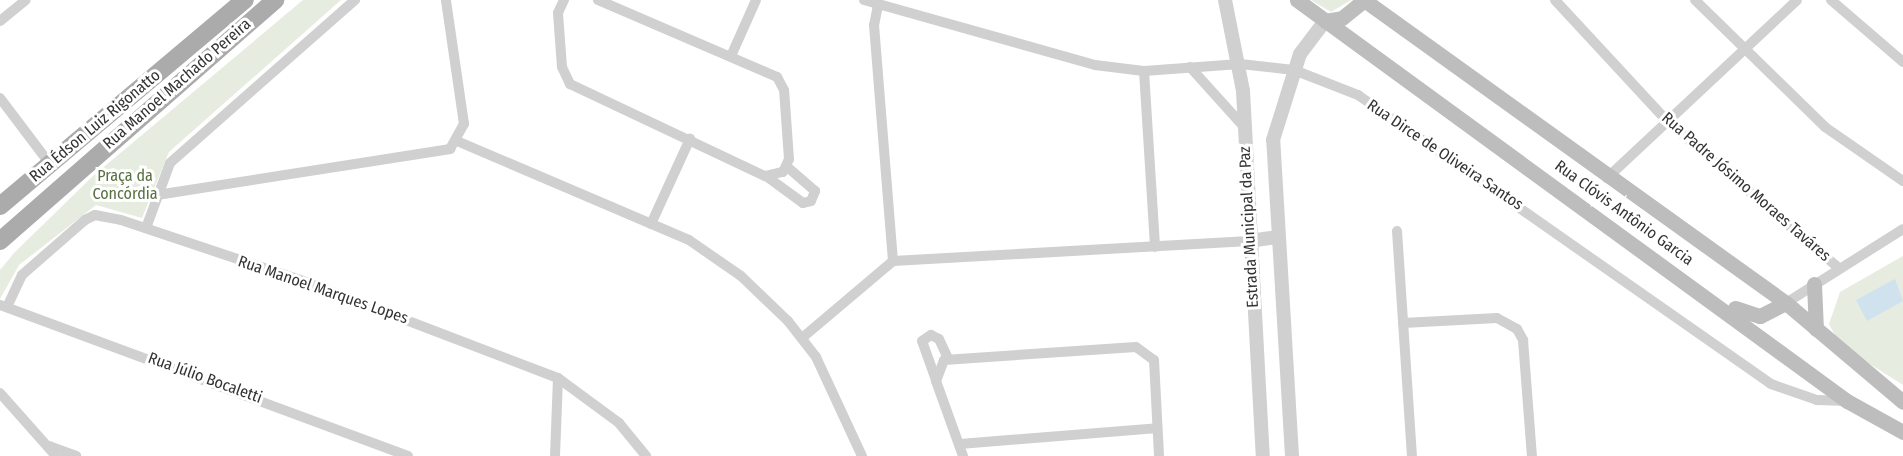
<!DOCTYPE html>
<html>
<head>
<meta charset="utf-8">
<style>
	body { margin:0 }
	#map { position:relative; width:1903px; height:456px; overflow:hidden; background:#fff; font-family:"Fira Sans Condensed",sans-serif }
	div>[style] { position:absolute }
	.green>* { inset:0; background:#e6ecdf }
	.water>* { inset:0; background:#cfe2ee }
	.minor>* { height:10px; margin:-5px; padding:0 5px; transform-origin:5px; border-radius:5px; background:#d0d0d0 }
	.tertiary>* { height:14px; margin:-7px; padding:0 7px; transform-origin:7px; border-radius:7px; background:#d0d0d0 }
	.secondary>* { height:15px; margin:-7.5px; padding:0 7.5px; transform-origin:7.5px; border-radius:7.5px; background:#bdbdbd }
	.primary>* { height:18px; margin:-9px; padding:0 9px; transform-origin:9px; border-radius:9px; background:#ababab }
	span { translate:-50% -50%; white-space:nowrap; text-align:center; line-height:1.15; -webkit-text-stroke:6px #fff; paint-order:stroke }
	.street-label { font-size:16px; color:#333 }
	.park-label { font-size:16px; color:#56703f }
</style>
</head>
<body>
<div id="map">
	<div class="green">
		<i style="clip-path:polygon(303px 0,341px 0,169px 152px,142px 218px,96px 205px,19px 265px,0 299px,0 270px,14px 253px,93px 176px)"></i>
		<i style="clip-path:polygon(1311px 0,1351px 0,1331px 12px)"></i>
		<i style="clip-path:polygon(1903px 256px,1903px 385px,1840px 345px,1829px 324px,1840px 292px)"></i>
	</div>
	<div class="water">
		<i style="clip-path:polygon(1895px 279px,1903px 301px,1867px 321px,1856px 300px)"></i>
	</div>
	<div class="minor">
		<i style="left:564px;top:0;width:14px;rotate:115deg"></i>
		<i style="left:558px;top:13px;width:54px;rotate:85.8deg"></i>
		<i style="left:562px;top:67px;width:19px;rotate:65deg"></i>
		<i style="left:570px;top:84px;width:216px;rotate:25.3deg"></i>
		<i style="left:765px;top:176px;width:18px;rotate:-13deg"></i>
		<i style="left:783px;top:172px;width:14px;rotate:-65deg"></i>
		<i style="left:789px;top:159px;width:69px;rotate:-94.1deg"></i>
		<i style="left:784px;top:90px;width:15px;rotate:-118deg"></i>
		<i style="left:777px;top:77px;width:195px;rotate:-156.7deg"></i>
		<i style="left:864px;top:0;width:240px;rotate:15.7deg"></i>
		<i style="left:1095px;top:65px;width:49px;rotate:7deg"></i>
		<i style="left:1144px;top:71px;width:96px;rotate:-4.2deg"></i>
		<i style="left:1240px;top:64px;width:54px;rotate:6.3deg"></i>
		<i style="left:1294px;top:70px;width:69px;rotate:21.3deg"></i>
		<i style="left:1358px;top:95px;width:504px;rotate:34.98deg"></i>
		<i style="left:1771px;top:384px;width:49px;rotate:19.2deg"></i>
		<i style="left:1817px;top:400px;width:30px;rotate:2deg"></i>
		<i style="left:1555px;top:0;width:168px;rotate:47.2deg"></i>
		<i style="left:1669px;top:123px;width:223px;rotate:40.5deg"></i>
		<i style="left:1695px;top:0;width:182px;rotate:44.3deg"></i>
		<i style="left:1825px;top:127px;width:95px;rotate:34.7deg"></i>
		<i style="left:1831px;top:0;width:95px;rotate:40.7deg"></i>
		<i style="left:878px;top:5px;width:20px;rotate:101deg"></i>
		<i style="left:874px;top:25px;width:237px;rotate:85.4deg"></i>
		<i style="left:0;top:21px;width:33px;rotate:-39deg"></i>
		<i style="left:731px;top:56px;width:61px;rotate:-65.9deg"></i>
		<i style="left:1190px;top:67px;width:81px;rotate:48deg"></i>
		<i style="left:1144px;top:71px;width:176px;rotate:86.4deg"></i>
		<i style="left:0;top:98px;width:83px;rotate:52.9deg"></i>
		<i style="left:457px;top:141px;width:252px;rotate:23.1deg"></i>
		<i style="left:689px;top:240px;width:63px;rotate:34.7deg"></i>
		<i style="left:741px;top:276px;width:65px;rotate:43.8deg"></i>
		<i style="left:788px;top:321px;width:46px;rotate:52.1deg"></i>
		<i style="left:816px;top:357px;width:109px;rotate:65.1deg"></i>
		<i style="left:766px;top:176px;width:46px;rotate:36.1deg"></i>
		<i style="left:803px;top:203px;width:8px;rotate:-14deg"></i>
		<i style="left:811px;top:201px;width:11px;rotate:-68deg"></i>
		<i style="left:815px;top:191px;width:37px;rotate:-139deg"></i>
		<i style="left:1607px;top:178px;width:260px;rotate:-43.1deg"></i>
		<i style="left:157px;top:195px;width:297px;rotate:-8.9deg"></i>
		<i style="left:450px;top:149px;width:29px;rotate:-61deg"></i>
		<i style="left:464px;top:124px;width:125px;rotate:-98.3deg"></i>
		<i style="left:651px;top:224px;width:94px;rotate:-65.4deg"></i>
		<i style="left:146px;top:228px;width:69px;rotate:-69.7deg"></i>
		<i style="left:170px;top:163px;width:247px;rotate:-41.4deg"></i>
		<i style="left:1397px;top:231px;width:225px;rotate:86.2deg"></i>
		<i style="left:1786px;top:303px;width:138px;rotate:-32.3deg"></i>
		<i style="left:0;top:305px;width:435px;rotate:20.3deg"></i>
		<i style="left:7px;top:307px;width:35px;rotate:-65deg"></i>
		<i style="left:22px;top:275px;width:84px;rotate:-41.1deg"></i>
		<i style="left:85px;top:220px;width:11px;rotate:-27deg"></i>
		<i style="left:95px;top:215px;width:26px;rotate:11deg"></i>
		<i style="left:121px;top:220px;width:198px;rotate:18.5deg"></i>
		<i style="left:309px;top:283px;width:267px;rotate:20.9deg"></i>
		<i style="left:558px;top:378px;width:76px;rotate:36.4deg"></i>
		<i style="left:619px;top:423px;width:43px;rotate:50.7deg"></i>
		<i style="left:1403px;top:323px;width:94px;rotate:-3deg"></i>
		<i style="left:1497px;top:318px;width:23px;rotate:29deg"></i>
		<i style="left:1517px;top:329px;width:13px;rotate:61deg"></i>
		<i style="left:1523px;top:340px;width:116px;rotate:85.6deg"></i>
		<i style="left:802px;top:338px;width:119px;rotate:-40.2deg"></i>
		<i style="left:893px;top:261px;width:357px;rotate:-3.2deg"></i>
		<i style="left:936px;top:380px;width:41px;rotate:-109.7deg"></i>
		<i style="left:922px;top:341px;width:11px;rotate:-34deg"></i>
		<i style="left:931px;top:335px;width:9px;rotate:27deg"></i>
		<i style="left:939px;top:339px;width:21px;rotate:65deg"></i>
		<i style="left:0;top:393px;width:84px;rotate:48.4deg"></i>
		<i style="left:960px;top:444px;width:198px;rotate:-4.6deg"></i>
		<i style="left:49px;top:446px;width:29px;rotate:20deg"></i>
		<i style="left:555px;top:456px;width:78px;rotate:-87.8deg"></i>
		<i style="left:963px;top:456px;width:80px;rotate:-109.8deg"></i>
		<i style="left:936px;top:381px;width:22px;rotate:-69deg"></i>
		<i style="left:944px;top:360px;width:192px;rotate:-3.9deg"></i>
		<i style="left:1136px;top:347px;width:22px;rotate:36deg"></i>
		<i style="left:1154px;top:360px;width:96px;rotate:87deg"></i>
	</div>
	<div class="tertiary">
		<i style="left:1225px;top:0;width:93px;rotate:78.8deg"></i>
		<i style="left:1243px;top:91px;width:366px;rotate:86.9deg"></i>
		<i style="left:1249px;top:241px;width:28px;rotate:-8deg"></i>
		<i style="left:1292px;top:456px;width:317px;rotate:-93.4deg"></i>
		<i style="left:1273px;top:140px;width:90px;rotate:-72.6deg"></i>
		<i style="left:1300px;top:54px;width:41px;rotate:-52.9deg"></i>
	</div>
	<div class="secondary">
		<i style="left:1297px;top:0;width:681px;rotate:36.1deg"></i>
		<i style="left:1847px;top:401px;width:64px;rotate:29deg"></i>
		<i style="left:1364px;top:0;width:520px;rotate:35.68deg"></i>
		<i style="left:1786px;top:303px;width:153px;rotate:40.2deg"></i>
		<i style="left:1325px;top:21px;width:17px;rotate:-10deg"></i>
		<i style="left:1342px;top:18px;width:28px;rotate:-39deg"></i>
		<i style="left:1814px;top:284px;width:45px;rotate:87.5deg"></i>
		<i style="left:1735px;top:308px;width:26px;rotate:18deg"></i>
		<i style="left:1760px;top:316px;width:29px;rotate:-27deg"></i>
	</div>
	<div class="primary">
		<i style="left:0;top:206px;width:320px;rotate:-40.1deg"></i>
		<i style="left:0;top:241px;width:366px;rotate:-41.2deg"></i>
	</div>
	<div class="street-label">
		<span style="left:177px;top:84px;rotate:-41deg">Rua Manoel Machado Pereira</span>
		<span style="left:95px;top:126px;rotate:-40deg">Rua Édson Luiz Rigonatto</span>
		<span style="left:1445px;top:155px;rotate:34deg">Rua Dirce de Oliveira Santos</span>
		<span style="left:1746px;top:187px;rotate:41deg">Rua Padre Jósimo Moraes Taváres</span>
		<span style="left:1624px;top:213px;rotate:36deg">Rua Clóvis Antônio Garcia</span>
		<span style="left:1249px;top:227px;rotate:-93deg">Estrada Municipal da Paz</span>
		<span style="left:323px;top:290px;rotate:19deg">Rua Manoel Marques Lopes</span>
		<span style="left:205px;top:378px;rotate:20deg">Rua Júlio Bocaletti</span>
	</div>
	<div class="park-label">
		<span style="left:125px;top:185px">Praça da<br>Concórdia</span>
	</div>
</div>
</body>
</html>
